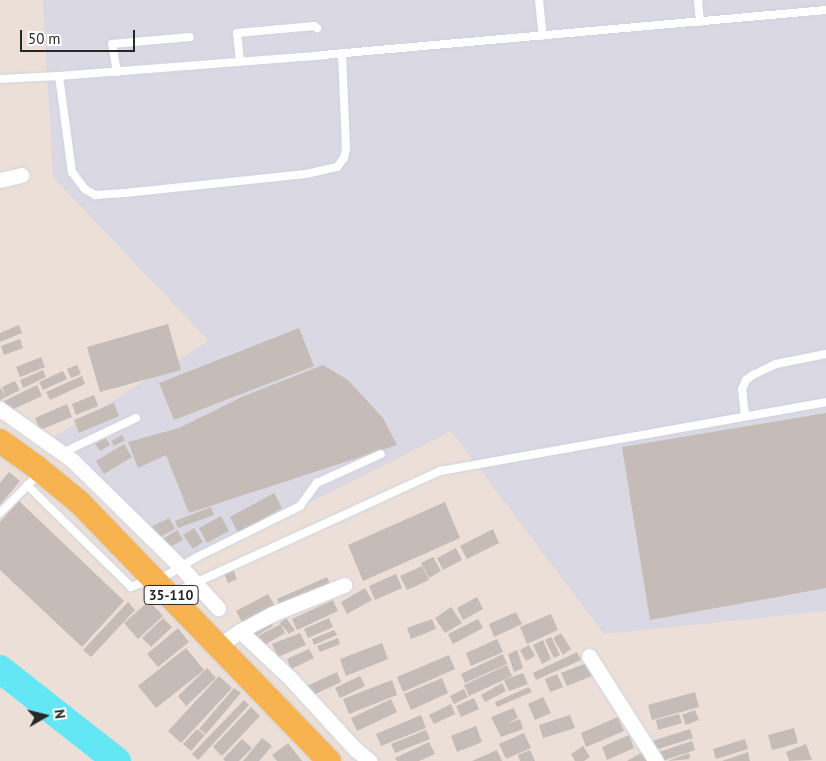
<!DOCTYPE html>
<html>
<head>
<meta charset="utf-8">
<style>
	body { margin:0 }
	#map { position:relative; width:826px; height:761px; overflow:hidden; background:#ebdfd7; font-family:"PT Sans",sans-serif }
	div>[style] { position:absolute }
	.industrial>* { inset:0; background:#dad8e2 }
	.river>* { height:28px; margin:-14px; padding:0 14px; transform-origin:14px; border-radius:14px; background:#63e7f4 }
	.building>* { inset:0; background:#c6bcb7 }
	.roads { filter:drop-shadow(0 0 1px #ccd4e1) drop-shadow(0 0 1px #ccd4e1) }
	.service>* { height:8px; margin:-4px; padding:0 4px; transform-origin:4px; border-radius:4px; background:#fff }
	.minor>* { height:15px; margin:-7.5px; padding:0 7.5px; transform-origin:7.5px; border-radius:7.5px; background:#fff }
	.primary>* { height:24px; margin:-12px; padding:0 12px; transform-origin:12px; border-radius:12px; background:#f7b34f }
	span { translate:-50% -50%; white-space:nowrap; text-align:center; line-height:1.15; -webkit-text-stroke:4px #fff; paint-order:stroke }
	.shield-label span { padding:1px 4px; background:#fff; border:1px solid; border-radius:4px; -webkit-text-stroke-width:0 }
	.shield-label { font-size:14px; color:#272727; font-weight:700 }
	.north { position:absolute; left:20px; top:691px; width:50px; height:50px; -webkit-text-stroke:4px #fff; paint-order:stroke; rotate:82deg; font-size:14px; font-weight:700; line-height:20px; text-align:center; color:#272727 }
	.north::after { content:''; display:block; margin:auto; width:18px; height:22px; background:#272727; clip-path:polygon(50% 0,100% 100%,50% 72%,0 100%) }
	.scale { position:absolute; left:20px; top:30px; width:115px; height:22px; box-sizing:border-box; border:2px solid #272727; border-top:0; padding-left:6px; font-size:15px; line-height:18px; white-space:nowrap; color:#272727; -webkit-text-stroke:4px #fff; paint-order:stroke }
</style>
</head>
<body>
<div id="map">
	<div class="industrial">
		<i style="clip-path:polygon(43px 0,826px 0,826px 611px,604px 634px,451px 431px,181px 567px,54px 437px,209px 341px,53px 177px)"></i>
	</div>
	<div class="river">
		<i style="left:0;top:669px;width:149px;rotate:38.2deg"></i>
	</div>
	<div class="building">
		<i style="clip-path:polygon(168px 324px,181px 370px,100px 392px,87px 347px)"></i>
		<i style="clip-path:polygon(19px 325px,22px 333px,0 342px,0 333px)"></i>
		<i style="clip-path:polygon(299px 328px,314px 366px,174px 420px,159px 383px)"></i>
		<i style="clip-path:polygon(20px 339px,23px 348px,4px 355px,1px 346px)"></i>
		<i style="clip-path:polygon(41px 357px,45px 367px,20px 377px,16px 367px)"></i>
		<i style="clip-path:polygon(77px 365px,81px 374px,71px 378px,67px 369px)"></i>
		<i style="clip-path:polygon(323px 365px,348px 380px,383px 418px,397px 445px,189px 513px,166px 455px,138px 468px,128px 442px,179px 428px,244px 396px)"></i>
		<i style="clip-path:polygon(43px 370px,46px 377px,23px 388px,20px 380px)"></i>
		<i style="clip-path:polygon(63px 371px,67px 379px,43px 390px,39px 382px)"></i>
		<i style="clip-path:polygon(82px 376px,85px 384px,50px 400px,46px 392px)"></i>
		<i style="clip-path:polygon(15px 381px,20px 390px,0 400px,0 387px,6px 396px,2px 387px)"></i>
		<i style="clip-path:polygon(37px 385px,42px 396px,9px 411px,4px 401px)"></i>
		<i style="clip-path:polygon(94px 395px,98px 406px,76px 415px,72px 404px)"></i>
		<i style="clip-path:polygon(114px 403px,119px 416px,79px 433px,74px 420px)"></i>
		<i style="clip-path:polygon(67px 404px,72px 417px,40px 430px,35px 418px)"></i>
		<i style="clip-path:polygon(826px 413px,826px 588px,650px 620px,622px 447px)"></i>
		<i style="clip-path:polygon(122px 435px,125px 440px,114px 446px,111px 441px)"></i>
		<i style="clip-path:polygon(106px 438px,110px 445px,100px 451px,95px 444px)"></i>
		<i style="clip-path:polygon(124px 444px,132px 457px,104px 474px,96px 461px)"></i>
		<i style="clip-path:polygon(9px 472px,20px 481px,0 505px,0 483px)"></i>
		<i style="clip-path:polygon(274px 493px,282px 508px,238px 533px,230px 517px)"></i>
		<i style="clip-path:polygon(19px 501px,124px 601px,82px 647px,0 570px,0 522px)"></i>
		<i style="clip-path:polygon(445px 502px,460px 538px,363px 581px,348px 545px)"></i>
		<i style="clip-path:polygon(211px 507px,214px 515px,178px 528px,175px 521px)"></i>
		<i style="clip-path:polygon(221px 516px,229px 531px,207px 543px,199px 528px)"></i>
		<i style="clip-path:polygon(169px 518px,175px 529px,156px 539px,151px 527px)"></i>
		<i style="clip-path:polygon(194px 528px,203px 542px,193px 549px,183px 535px)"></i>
		<i style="clip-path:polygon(493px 529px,499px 543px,467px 559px,460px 546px)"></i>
		<i style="clip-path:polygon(177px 530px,183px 540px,168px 548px,163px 539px)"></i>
		<i style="clip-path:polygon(456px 548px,462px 560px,443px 570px,437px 558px)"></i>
		<i style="clip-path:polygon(433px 557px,441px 571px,429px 578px,421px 563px)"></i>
		<i style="clip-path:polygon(422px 566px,429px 580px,407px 590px,400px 576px)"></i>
		<i style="clip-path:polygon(233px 569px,237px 579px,228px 583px,224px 573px)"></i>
		<i style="clip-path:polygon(396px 574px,402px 588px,375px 600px,369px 586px)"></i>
		<i style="clip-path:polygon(327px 577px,331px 587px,281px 608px,277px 599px)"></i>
		<i style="clip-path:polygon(365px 588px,372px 600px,347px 614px,341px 602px)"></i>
		<i style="clip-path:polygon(268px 594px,275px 606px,243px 624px,236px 611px)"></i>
		<i style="clip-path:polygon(477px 597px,483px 609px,463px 620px,457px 608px)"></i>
		<i style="clip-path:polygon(333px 600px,338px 611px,297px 630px,292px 619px)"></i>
		<i style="clip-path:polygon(149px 601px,163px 616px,138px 639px,124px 623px)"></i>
		<i style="clip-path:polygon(128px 602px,135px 610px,91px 657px,83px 650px)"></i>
		<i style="clip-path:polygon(451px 607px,462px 623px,445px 633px,435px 618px)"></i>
		<i style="clip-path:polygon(516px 612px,522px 624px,494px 637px,489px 624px)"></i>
		<i style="clip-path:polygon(551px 614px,558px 630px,527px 644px,520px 627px)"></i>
		<i style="clip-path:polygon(163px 618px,172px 627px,151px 647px,142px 638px)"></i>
		<i style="clip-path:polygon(269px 618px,273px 626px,256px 636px,251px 627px)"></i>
		<i style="clip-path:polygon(286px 618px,295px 630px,289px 634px,280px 623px)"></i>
		<i style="clip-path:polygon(329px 618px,333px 627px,308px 638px,304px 629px)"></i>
		<i style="clip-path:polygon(432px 619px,436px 629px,411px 639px,407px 628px)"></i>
		<i style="clip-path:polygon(478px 619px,483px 628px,453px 644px,448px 634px)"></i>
		<i style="clip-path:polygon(281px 624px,285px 633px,261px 647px,256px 637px)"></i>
		<i style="clip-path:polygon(178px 628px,189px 642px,158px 667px,147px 654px)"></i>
		<i style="clip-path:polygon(334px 630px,337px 635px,314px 645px,312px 639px)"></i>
		<i style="clip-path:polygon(300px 633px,306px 645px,278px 657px,272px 644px)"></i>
		<i style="clip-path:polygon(561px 633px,571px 649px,563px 655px,553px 638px)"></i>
		<i style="clip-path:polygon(551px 637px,560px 655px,554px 658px,545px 640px)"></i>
		<i style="clip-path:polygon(338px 638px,340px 644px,320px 652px,317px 646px)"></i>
		<i style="clip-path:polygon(497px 639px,503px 652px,471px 666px,466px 653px)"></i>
		<i style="clip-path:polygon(543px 640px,551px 659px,542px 664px,533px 645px)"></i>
		<i style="clip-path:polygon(382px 643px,388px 659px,346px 676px,340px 659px)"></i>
		<i style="clip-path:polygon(529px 645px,535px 656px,526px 661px,520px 650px)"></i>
		<i style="clip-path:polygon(186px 648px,204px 670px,156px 708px,138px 686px)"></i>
		<i style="clip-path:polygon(309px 649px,314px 658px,291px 669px,287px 659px)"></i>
		<i style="clip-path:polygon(517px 650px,523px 668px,514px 672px,508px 654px)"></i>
		<i style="clip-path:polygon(577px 652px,581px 660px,536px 680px,533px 673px)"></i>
		<i style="clip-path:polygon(503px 654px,507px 664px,465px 683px,461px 674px)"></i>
		<i style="clip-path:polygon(449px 655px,455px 669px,403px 692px,397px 677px)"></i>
		<i style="clip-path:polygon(587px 663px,592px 676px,567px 686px,561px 673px)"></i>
		<i style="clip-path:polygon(507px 665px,512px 676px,469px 696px,464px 685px)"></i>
		<i style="clip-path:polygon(207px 668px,216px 678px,186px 706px,178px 696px)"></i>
		<i style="clip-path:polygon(337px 672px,341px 682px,311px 696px,307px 686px)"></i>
		<i style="clip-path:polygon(523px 673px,528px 684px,509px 691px,504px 680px)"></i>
		<i style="clip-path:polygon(557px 674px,563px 687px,550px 692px,545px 679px)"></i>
		<i style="clip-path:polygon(219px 676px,232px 688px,181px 743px,168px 731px)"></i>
		<i style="clip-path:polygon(360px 676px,365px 686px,340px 698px,335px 688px)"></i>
		<i style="clip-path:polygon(442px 678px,448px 693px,411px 710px,404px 694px)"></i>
		<i style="clip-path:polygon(392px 680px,397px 695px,349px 714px,343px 699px)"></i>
		<i style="clip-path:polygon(502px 683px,506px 691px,485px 702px,481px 695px)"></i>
		<i style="clip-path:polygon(529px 687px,532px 692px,497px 707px,495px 702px)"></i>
		<i style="clip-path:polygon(234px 688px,241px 693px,206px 734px,199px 729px)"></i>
		<i style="clip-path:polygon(464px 689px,468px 697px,454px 704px,450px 696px)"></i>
		<i style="clip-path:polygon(695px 692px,699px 707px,652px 720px,648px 705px)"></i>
		<i style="clip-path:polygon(543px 697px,551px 713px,535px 720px,528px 704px)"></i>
		<i style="clip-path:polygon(474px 698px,479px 709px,461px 717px,456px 706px)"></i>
		<i style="clip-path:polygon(391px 699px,397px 712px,357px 731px,351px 718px)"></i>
		<i style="clip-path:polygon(244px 700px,249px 705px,198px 760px,192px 754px)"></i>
		<i style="clip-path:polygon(451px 704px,455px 714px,434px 724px,429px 715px)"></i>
		<i style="clip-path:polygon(251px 707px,260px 716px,222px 756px,213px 747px)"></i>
		<i style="clip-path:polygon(514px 708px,518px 718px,506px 724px,520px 719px,523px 729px,501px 737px,491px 717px)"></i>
		<i style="clip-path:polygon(695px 710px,699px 720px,686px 725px,682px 715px)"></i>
		<i style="clip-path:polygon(679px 714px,682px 723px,658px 730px,656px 720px)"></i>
		<i style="clip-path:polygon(421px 715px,426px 728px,381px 746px,376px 734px)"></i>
		<i style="clip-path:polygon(570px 715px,575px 728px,543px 738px,539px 725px)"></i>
		<i style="clip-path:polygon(618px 717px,624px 731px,586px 747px,581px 733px)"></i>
		<i style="clip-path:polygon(476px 726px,482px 742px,457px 752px,451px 736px)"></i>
		<i style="clip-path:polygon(794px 728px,798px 743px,772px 750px,768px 735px)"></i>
		<i style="clip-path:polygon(197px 729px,205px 735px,191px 751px,183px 744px)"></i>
		<i style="clip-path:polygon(690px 729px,693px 738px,652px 751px,649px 742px)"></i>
		<i style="clip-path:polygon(426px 730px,430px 739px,395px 753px,391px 744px)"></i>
		<i style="clip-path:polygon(524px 733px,531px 748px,506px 759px,499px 744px)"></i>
		<i style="clip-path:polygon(629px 735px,634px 748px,607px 760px,602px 747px)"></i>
		<i style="clip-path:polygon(262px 738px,272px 746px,259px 761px,243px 761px)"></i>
		<i style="clip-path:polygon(242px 739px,252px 748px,239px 761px,225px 761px,223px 759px)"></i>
		<i style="clip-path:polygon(745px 739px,748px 749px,716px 759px,713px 749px)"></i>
		<i style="clip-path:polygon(692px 741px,695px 750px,662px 761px,659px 752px)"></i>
		<i style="clip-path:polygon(429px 742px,435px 754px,419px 761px,397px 761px,395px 758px)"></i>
		<i style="clip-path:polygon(288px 743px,302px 761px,277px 761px,272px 755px)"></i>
		<i style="clip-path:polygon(806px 744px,812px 760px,789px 761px,786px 752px)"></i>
		<i style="clip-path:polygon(583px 746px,590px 757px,584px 761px,575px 761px,571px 754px)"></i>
		<i style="clip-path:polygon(497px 750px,502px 761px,472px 761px)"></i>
		<i style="clip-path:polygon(530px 750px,535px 761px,520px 761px,518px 755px)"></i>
		<i style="clip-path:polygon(644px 751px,650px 761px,627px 761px)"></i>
		<i style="clip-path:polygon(748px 752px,750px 761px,722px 761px)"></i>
		<i style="clip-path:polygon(689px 753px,690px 759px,668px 761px)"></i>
	</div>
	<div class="roads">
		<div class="service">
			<i style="left:539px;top:0;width:36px;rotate:84deg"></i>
			<i style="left:698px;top:0;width:22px;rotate:85deg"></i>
			<i style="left:240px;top:61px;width:28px;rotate:-96deg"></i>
			<i style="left:237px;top:33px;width:77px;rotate:-5.2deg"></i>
			<i style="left:314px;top:26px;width:4px;rotate:34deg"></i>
			<i style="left:117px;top:72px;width:28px;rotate:-100deg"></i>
			<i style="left:112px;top:44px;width:78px;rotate:-5.1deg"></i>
			<i style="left:59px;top:76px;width:97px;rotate:82.3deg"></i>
			<i style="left:72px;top:172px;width:21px;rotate:53deg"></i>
			<i style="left:85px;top:189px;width:12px;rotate:31deg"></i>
			<i style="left:95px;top:195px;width:30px;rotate:-4deg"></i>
			<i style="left:125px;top:193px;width:182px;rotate:-6deg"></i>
			<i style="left:306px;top:174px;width:32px;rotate:-13deg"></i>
			<i style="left:337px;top:167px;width:11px;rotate:-52deg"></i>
			<i style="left:344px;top:158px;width:10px;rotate:-79deg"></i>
			<i style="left:346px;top:148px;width:95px;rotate:-92.4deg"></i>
			<i style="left:0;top:79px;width:59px;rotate:-2.9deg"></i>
			<i style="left:59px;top:76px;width:265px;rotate:-4.5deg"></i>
			<i style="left:323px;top:55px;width:505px;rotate:-5.11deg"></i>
			<i style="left:745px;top:416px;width:27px;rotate:-96deg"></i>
			<i style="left:742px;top:389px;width:10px;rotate:-66deg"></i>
			<i style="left:746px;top:380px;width:9px;rotate:-36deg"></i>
			<i style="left:753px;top:375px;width:25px;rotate:-26deg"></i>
			<i style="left:776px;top:364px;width:51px;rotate:-11.3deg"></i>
			<i style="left:62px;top:453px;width:82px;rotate:-25.3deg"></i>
			<i style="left:27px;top:485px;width:146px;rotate:44.4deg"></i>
			<i style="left:131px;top:587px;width:9px;rotate:-21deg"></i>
			<i style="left:139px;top:584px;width:11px;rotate:-45deg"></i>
			<i style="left:0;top:513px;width:55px;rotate:-45deg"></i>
			<i style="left:159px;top:580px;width:44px;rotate:-31.2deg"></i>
			<i style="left:197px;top:557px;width:115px;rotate:-26.3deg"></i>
			<i style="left:300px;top:506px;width:29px;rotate:-54deg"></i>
			<i style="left:317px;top:483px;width:70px;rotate:-24.4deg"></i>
			<i style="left:171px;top:594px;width:296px;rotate:-24.6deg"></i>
			<i style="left:440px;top:471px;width:392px;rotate:-10.1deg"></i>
		</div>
		<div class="minor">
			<i style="left:0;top:180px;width:22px;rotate:-13deg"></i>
			<i style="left:0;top:409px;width:88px;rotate:35.3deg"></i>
			<i style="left:72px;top:460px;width:151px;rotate:44.5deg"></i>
			<i style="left:180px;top:566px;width:57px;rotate:47.9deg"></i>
			<i style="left:240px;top:631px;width:67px;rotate:43.2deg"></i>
			<i style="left:289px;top:677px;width:98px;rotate:47.5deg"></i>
			<i style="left:355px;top:749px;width:19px;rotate:39deg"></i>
			<i style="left:219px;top:646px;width:26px;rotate:-36deg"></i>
			<i style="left:240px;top:631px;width:36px;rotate:-28deg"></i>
			<i style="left:272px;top:614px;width:78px;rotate:-21.9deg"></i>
			<i style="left:589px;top:656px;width:125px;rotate:57.5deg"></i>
		</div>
		<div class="primary">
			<i style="left:0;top:441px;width:43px;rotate:35.5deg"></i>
			<i style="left:35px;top:466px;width:57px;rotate:39.3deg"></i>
			<i style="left:79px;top:502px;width:360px;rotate:46deg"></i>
		</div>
	</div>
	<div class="shield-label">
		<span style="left:171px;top:595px">35-110</span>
	</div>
	<div class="north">N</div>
	<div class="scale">50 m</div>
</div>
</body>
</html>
